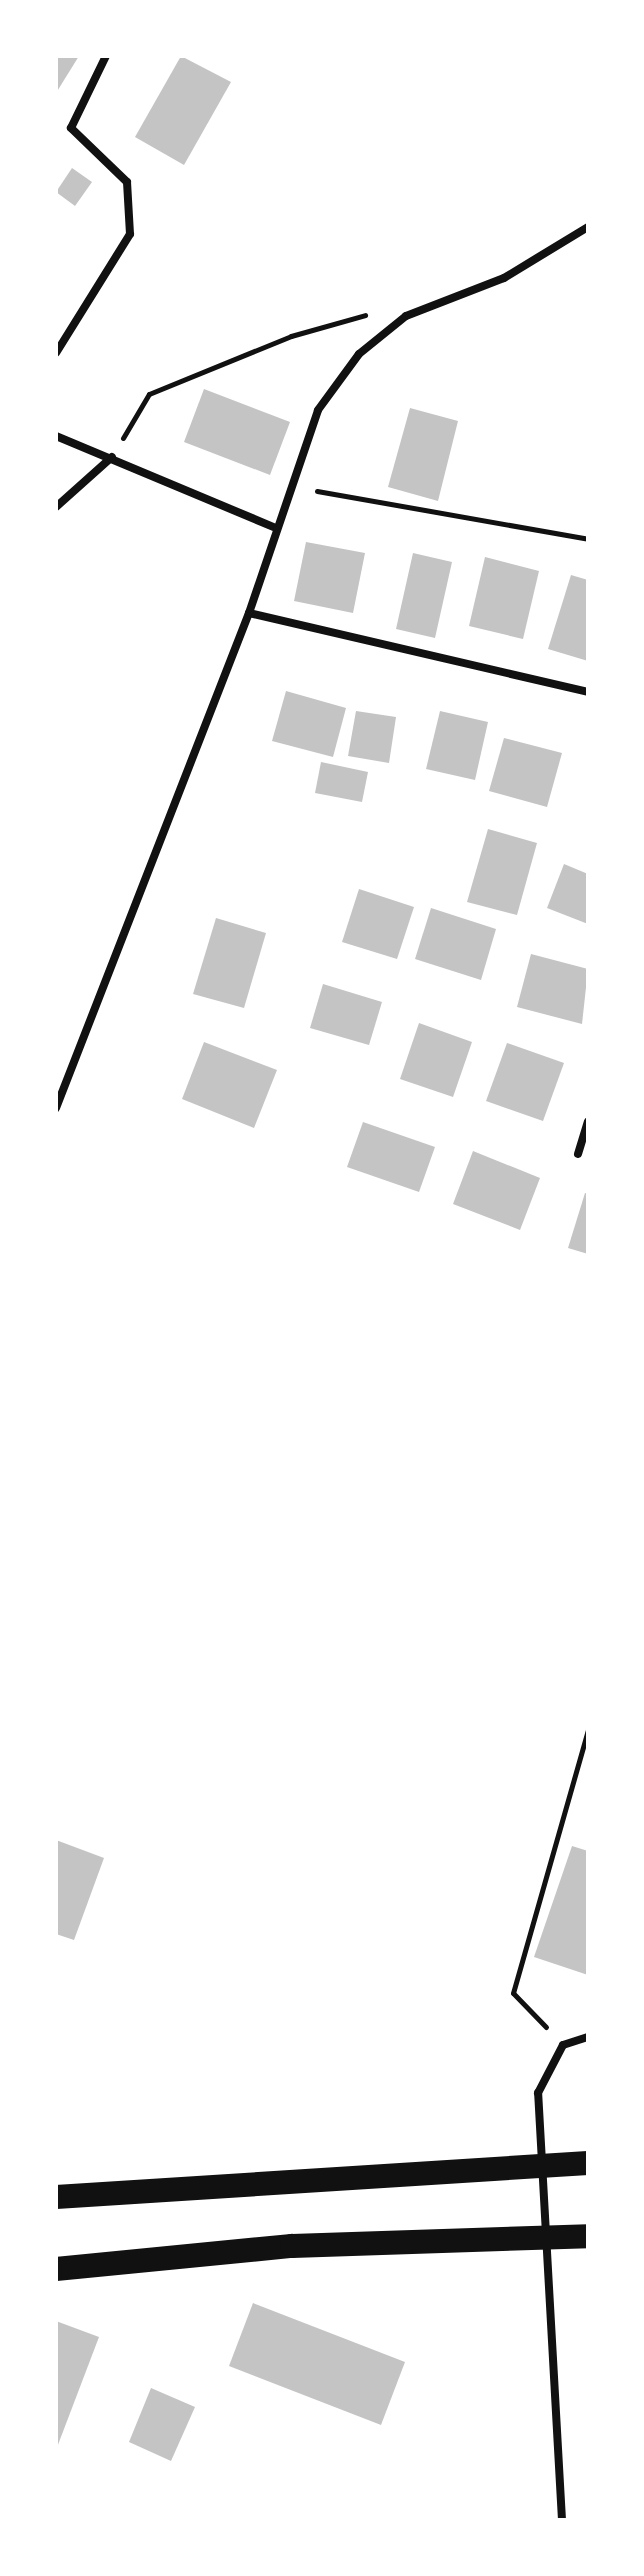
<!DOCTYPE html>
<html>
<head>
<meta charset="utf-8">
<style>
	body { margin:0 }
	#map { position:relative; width:644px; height:2576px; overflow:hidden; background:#fff; font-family:"Archivo Narrow",sans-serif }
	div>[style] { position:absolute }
	.building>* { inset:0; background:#c4c4c4 }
	.path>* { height:5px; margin:-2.5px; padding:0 2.5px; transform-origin:2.5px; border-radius:2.5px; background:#111 }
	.minor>* { height:8px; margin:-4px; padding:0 4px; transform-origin:4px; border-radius:4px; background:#111 }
	.motorway>* { height:24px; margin:-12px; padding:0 12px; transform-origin:12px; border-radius:12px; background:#111 }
	span { translate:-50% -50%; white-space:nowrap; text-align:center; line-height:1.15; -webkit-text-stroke:8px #fff; paint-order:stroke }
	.frame { position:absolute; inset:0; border:58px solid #fff; pointer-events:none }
</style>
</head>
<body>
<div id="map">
	<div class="building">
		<i style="clip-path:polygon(56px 56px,79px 56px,56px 93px)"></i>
		<i style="clip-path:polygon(181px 56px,231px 82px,184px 165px,135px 137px)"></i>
		<i style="clip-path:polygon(72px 168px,92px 182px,75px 206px,56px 192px)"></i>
		<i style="clip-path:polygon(204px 389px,290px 422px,270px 475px,184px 442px)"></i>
		<i style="clip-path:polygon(410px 408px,458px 421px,438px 501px,388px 487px)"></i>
		<i style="clip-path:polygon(306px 542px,365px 553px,353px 613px,294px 601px)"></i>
		<i style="clip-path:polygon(413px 553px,452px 562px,435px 638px,396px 629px)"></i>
		<i style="clip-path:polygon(485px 557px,539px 571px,523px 639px,469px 626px)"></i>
		<i style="clip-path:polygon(571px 575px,588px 580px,588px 661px,548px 649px)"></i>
		<i style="clip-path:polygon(286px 691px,346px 708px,333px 757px,272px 741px)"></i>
		<i style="clip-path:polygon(356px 711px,396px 717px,389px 763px,348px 756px)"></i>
		<i style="clip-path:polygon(440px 711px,488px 722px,475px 780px,426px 769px)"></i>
		<i style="clip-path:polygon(504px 738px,562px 753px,547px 807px,489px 791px)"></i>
		<i style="clip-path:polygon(321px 762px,368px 772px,362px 802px,315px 793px)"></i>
		<i style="clip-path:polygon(488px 829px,537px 843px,517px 915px,467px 902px)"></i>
		<i style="clip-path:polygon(564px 864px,588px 874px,588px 924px,547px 908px)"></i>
		<i style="clip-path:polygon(359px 889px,414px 907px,397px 959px,342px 942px)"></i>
		<i style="clip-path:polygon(431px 908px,496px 929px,481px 980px,415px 959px)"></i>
		<i style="clip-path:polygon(216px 918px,266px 933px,244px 1008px,193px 994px)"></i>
		<i style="clip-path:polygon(531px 954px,588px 969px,582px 1024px,517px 1007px)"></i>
		<i style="clip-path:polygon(323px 984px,382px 1002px,369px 1045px,310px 1028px)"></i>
		<i style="clip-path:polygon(419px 1023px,472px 1042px,453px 1097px,400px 1079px)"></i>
		<i style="clip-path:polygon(204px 1042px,277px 1070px,254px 1128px,182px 1099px)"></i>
		<i style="clip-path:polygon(507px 1043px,564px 1063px,543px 1121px,486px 1101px)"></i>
		<i style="clip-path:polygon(363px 1122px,435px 1147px,419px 1192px,347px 1167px)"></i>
		<i style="clip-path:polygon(473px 1151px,540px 1178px,520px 1230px,453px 1204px)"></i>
		<i style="clip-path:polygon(585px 1193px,588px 1194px,588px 1254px,568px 1248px)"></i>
		<i style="clip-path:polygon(56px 1840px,104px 1858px,74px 1940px,56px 1934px)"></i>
		<i style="clip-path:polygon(572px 1846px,588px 1851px,588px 1975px,534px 1957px)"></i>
		<i style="clip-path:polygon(253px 2303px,405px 2362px,381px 2425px,229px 2366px)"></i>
		<i style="clip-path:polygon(56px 2321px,99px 2337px,56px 2450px)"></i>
		<i style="clip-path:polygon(151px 2388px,195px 2407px,171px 2461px,129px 2442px)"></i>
	</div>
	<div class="path">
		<i style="left:123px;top:438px;width:51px;rotate:-59.4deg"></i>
		<i style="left:149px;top:394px;width:153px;rotate:-22.2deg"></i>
		<i style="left:291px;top:336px;width:77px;rotate:-15.8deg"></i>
		<i style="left:317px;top:491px;width:275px;rotate:10deg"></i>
		<i style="left:546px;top:2027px;width:47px;rotate:-134.1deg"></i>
		<i style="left:513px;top:1993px;width:273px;rotate:-74.1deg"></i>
	</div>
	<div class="minor">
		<i style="left:56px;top:353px;width:140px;rotate:-58.1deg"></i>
		<i style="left:130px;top:234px;width:52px;rotate:-93.3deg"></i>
		<i style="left:127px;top:182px;width:78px;rotate:-136deg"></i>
		<i style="left:71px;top:128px;width:80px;rotate:-64.1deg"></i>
		<i style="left:56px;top:436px;width:236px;rotate:22.7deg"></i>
		<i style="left:56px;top:507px;width:75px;rotate:-41.8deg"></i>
		<i style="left:249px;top:613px;width:348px;rotate:13.1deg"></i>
		<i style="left:56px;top:1108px;width:531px;rotate:-68.7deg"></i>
		<i style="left:249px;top:613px;width:214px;rotate:-71.2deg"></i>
		<i style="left:318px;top:410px;width:69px;rotate:-53.8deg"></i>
		<i style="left:359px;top:354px;width:60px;rotate:-39deg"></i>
		<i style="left:406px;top:316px;width:105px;rotate:-21.2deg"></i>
		<i style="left:504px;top:278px;width:98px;rotate:-31.3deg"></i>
		<i style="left:578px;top:1154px;width:34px;rotate:-73deg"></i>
		<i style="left:562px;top:2520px;width:428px;rotate:-93.2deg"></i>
		<i style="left:538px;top:2093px;width:54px;rotate:-62.5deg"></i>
		<i style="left:563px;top:2045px;width:26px;rotate:-18deg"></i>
	</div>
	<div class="motorway">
		<i style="left:56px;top:2197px;width:533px;rotate:-3.66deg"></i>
		<i style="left:56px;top:2269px;width:237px;rotate:-5.6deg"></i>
		<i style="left:292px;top:2246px;width:296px;rotate:-1.9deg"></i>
	</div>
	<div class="frame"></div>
</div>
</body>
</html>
